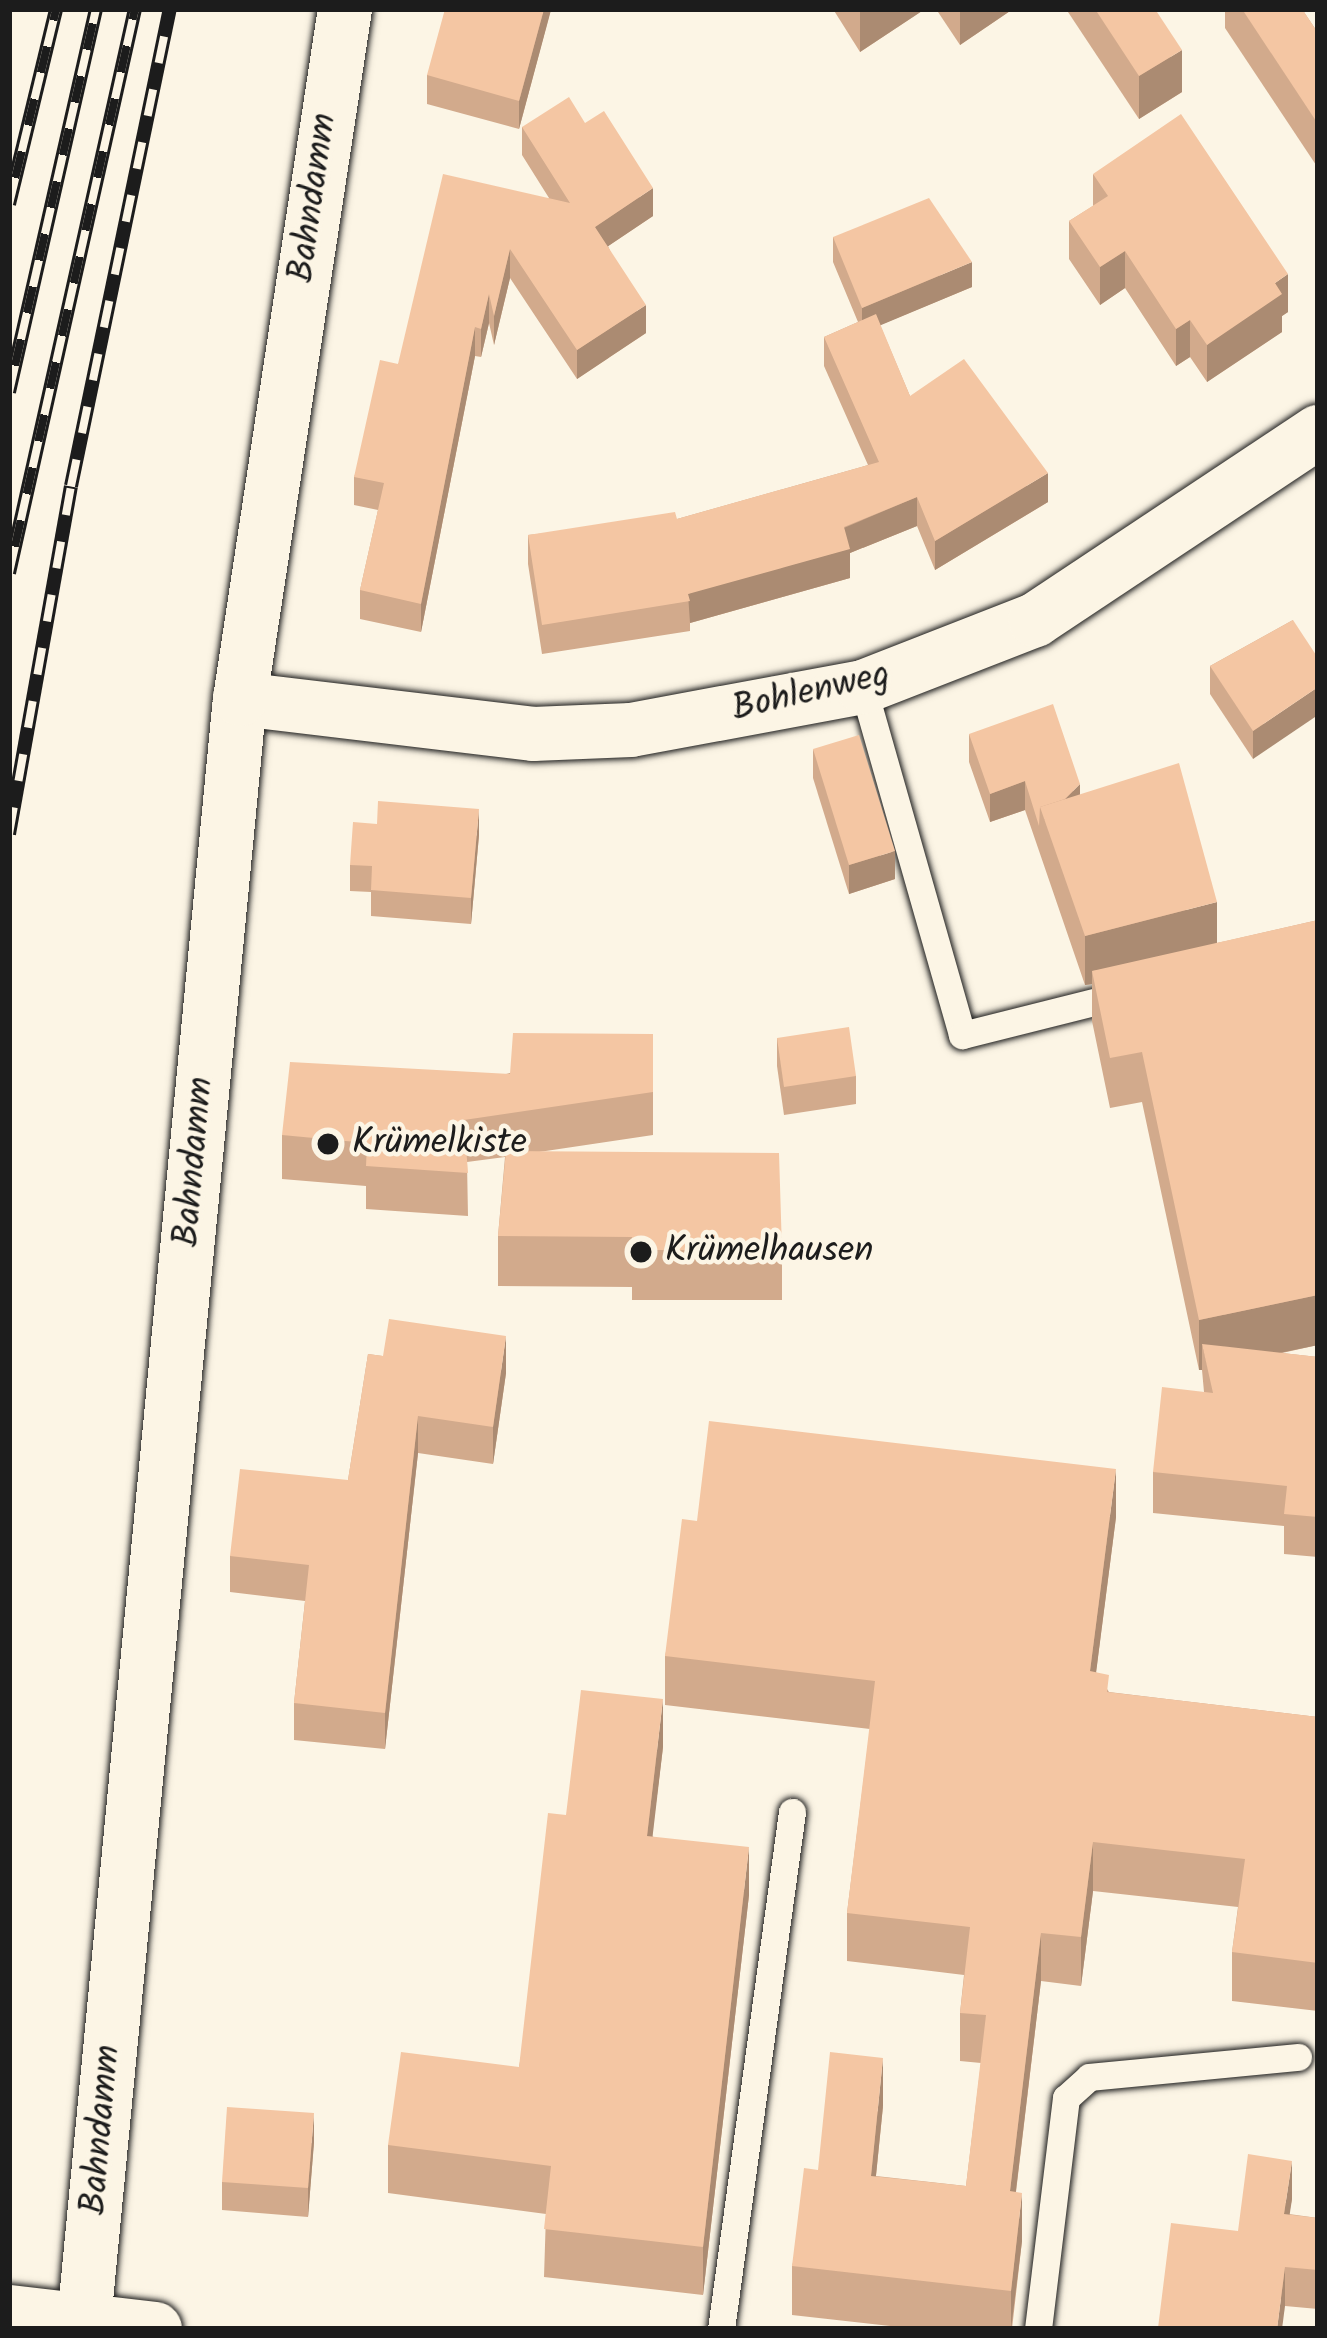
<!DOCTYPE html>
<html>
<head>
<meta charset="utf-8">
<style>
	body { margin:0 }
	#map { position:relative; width:1327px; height:2338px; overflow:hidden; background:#fcf5e5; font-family:Kalam,sans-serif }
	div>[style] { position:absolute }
	.roads { filter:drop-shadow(0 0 3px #1c1c1c) drop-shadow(0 0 3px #1c1c1c) }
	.service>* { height:27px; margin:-13.5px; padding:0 13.5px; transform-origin:13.5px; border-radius:13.5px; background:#fcf5e5 }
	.minor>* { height:54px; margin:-27px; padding:0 27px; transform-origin:27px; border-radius:27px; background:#fcf5e5 }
	.rail>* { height:14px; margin-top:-7px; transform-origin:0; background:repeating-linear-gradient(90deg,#fcf5e5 0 27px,#1c1c1c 0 54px); box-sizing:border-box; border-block:3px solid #1c1c1c }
	.wall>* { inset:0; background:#d2aa8c }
	.shaded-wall>* { inset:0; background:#ab8b72 }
	.building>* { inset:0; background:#f4c6a3 }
	.dots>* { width:33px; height:33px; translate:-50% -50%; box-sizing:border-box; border:6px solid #fcf5e5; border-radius:50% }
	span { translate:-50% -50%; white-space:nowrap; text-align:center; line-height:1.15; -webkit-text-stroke:9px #fcf5e5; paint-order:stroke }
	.street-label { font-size:36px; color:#1c1c1c }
	.poi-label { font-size:36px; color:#1c1c1c }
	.left { translate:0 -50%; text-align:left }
	.frame { position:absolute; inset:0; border:12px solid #1c1c1c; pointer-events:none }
</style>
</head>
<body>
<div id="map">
	<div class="roads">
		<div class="service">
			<i style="left:863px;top:687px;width:362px;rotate:74.1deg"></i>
			<i style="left:962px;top:1035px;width:168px;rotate:-14.1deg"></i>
			<i style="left:721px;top:2329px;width:522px;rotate:-82.18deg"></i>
			<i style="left:1038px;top:2329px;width:233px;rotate:-83.1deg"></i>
			<i style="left:1066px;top:2098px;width:31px;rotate:-42deg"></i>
			<i style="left:1089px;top:2077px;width:210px;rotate:-5.5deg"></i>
		</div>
		<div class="minor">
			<i style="left:240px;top:699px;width:295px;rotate:6.8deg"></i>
			<i style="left:533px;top:734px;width:98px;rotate:-2.3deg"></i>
			<i style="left:631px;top:730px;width:236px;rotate:-10.5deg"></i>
			<i style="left:863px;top:687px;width:185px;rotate:-21.3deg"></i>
			<i style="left:1035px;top:620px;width:340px;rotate:-33.6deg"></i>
			<i style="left:9px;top:2312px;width:147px;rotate:6.6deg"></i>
			<i style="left:84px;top:2321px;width:1629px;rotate:-84.51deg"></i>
			<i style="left:240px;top:699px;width:698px;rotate:-81.35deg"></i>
		</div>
	</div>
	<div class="rail">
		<i style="left:9px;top:204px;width:201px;rotate:-76.4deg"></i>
		<i style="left:9px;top:392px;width:393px;rotate:-77.2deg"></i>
		<i style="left:9px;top:573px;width:578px;rotate:-77.41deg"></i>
		<i style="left:9px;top:834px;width:353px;rotate:-79.9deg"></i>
		<i style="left:71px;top:486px;width:487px;rotate:-78.3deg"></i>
	</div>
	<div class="wall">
		<i style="clip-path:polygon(551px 9px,519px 129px,427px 104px,427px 75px)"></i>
		<i style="clip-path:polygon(833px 9px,925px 9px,860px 52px)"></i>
		<i style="clip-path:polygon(936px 9px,1013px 9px,960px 45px)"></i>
		<i style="clip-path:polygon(1066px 9px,1155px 9px,1182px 92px,1139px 119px)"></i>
		<i style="clip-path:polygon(1225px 9px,1302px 9px,1318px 33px,1318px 168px,1225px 28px)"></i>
		<i style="clip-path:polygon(585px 123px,653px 216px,608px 246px,646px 333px,577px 379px,510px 278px,494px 345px,489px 323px,481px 357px,475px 356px,421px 632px,360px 619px,360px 590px,378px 510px,354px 505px,354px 477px,398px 364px,549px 198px,522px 155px,522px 127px)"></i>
		<i style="clip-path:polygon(1093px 174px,1288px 312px,1282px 316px,1282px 332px,1207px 382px,1190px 357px,1176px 366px,1125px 288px,1100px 305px,1069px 259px,1069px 221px,1093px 206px)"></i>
		<i style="clip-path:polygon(833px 237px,972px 287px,880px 325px,910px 396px,1048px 502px,935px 570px,917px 526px,850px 553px,850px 578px,690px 623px,690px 631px,542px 654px,528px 564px,528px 535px,677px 519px,868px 465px,824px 366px,824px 337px,858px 322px,833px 262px)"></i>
		<i style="clip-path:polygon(1293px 620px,1253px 759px,1210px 694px,1210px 666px)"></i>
		<i style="clip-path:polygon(969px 734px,1080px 795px,1217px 943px,1318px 920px,1318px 1345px,1282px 1353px,1318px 1357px,1318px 1557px,1284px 1554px,1284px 1526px,1153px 1513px,1153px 1472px,1204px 1392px,1202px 1370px,1199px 1370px,1142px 1102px,1110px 1108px,1092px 1021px,1092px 984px,1085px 985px,1025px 810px,990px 822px,969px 762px)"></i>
		<i style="clip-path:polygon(813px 749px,895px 879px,849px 894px,813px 778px)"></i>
		<i style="clip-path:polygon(479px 835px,471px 924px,371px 916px,371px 892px,350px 891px,350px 865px)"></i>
		<i style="clip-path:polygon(653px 1034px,653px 1135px,539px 1152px,782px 1250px,782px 1300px,632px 1300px,632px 1287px,498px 1286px,498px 1236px,505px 1157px,467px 1162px,468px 1216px,366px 1209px,366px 1186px,282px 1179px,282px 1135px)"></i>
		<i style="clip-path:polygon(777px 1038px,856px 1076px,856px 1104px,784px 1115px,777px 1066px)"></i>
		<i style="clip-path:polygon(368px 1354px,506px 1373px,493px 1464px,418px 1453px,385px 1749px,294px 1740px,294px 1703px,305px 1601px,230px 1592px,230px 1556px,348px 1480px)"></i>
		<i style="clip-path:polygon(1116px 1517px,1096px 1672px,1109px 1692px,1318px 1717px,1318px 2011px,1232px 2001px,1232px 1952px,1238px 1907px,1093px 1891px,1081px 1986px,1041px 1981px,1016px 2192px,1022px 2241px,1012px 2329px,917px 2329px,792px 2315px,792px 2266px,818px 2170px,883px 2106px,876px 2176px,966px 2186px,981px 2063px,960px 2061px,960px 2013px,964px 1975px,847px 1961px,847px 1913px,870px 1729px,665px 1705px,665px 1656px,697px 1521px)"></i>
		<i style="clip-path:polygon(663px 1747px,652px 1836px,749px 1895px,703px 2295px,544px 2277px,546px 2214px,388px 2193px,388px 2145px,519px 2067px,566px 1815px)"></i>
		<i style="clip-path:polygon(314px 2142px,308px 2217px,222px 2210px,222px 2182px)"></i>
		<i style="clip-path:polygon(1292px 2199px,1289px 2214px,1318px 2218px,1318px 2309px,1285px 2306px,1238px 2231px)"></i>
	</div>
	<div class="shaded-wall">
		<i style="clip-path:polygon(544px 9px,551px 10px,519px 129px,519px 101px)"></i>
		<i style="clip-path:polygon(925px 9px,860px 52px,860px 10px)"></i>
		<i style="clip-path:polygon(960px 9px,1013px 9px,960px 45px)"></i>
		<i style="clip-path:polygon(1182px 50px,1182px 92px,1139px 119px,1139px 76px)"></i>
		<i style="clip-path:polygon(653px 188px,653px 216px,595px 255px,595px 227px)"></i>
		<i style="clip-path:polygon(510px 249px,510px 278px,494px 345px,494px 316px)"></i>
		<i style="clip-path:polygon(1125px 251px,1125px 288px,1100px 305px,1100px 267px)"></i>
		<i style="clip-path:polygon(972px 262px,972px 287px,862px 333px,862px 308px)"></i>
		<i style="clip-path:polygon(1288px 274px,1288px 312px,1282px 316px,1282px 332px,1207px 382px,1207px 345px,1275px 283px)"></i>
		<i style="clip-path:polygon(489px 294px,489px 323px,481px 357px,481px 329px)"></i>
		<i style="clip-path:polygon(646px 305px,646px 333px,577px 379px,577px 350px)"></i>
		<i style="clip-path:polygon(1190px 320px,1190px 357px,1176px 366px,1176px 329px)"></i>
		<i style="clip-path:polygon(475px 327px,475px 356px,421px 632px,421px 604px)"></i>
		<i style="clip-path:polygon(1048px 473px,1048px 502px,935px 570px,935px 541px)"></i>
		<i style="clip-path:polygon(917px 497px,917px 526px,850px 553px,850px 578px,690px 623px,688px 594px)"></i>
		<i style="clip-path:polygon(1318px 687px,1318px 715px,1253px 759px,1253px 731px)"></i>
		<i style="clip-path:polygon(1025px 781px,1025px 810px,990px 822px,990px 794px)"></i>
		<i style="clip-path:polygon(1080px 784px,1080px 813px,1044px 820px)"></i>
		<i style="clip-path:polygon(479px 809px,479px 835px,471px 924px,471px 898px)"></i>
		<i style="clip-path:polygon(895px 851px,895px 879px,849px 894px,849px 865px)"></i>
		<i style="clip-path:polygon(1217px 902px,1217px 952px,1092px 971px,1092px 984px,1085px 985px,1085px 936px)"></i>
		<i style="clip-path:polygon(1318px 1295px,1318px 1345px,1208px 1368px,1202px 1344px,1202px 1370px,1199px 1370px,1199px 1320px)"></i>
		<i style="clip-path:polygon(506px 1336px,506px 1373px,493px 1464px,493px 1427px)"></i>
		<i style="clip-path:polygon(418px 1416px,418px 1453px,385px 1749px,385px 1713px)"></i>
		<i style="clip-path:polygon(1116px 1469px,1116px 1517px,1090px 1720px,1090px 1671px)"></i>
		<i style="clip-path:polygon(663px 1699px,663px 1747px,647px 1884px,647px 1836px)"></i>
		<i style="clip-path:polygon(1093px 1842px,1093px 1891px,1081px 1986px,1081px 1937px)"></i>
		<i style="clip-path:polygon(749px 1847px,749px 1895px,703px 2295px,703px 2247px)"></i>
		<i style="clip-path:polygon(1041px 1933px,1041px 1981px,1010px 2240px,1010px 2191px)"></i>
		<i style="clip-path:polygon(883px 2058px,883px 2106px,871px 2224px,871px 2176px)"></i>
		<i style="clip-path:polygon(314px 2113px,314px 2142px,308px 2217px,308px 2188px)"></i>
		<i style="clip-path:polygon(1292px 2161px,1292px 2199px,1284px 2252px,1284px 2214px)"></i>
		<i style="clip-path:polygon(1022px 2193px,1022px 2241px,1011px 2329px,1011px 2291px)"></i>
		<i style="clip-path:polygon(1285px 2267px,1285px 2306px,1282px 2329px,1277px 2329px)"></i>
	</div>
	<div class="building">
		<i style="clip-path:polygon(445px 9px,544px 9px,519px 101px,427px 75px)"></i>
		<i style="clip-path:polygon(1095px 9px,1155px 9px,1182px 50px,1139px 76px)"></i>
		<i style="clip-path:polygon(1242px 9px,1302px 9px,1318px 33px,1318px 124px)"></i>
		<i style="clip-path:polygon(569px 97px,585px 123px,604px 111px,653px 188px,595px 227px,646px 305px,577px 350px,510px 249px,494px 316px,489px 294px,481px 329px,475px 327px,421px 604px,360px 590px,384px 483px,354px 477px,380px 360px,398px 364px,443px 174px,570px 203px,522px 127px)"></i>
		<i style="clip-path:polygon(1181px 114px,1288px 274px,1275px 283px,1282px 294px,1207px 345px,1190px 320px,1176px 329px,1125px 251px,1100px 267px,1069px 221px,1108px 196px,1093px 174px)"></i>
		<i style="clip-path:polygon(929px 198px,972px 262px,862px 308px,833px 237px)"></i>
		<i style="clip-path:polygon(876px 314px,910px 396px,964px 359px,1048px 473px,935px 541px,917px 497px,844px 527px,850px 549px,688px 594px,690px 601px,542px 625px,528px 535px,675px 512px,677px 519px,879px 462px,824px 337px)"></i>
		<i style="clip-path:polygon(1293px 620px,1318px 658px,1318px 687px,1253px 731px,1210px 666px)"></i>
		<i style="clip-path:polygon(1053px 704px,1080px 784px,1065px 799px,1040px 807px,1039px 826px,1025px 781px,990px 794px,969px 734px)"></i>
		<i style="clip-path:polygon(859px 735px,895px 851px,849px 865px,813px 749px)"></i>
		<i style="clip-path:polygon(1179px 763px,1217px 902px,1085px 936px,1040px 807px)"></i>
		<i style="clip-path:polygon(378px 801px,479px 809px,471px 898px,371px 890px,372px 866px,350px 865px,353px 822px,377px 824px)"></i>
		<i style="clip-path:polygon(1318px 920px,1318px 1295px,1199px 1320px,1142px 1052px,1110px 1058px,1092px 971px)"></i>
		<i style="clip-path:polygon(849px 1027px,856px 1076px,784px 1087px,777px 1038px)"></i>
		<i style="clip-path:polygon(513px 1033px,653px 1034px,653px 1092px,464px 1120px,468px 1173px,366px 1166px,367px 1143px,282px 1135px,290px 1062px,510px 1074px)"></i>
		<i style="clip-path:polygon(506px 1151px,779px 1153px,782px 1250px,632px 1250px,632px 1237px,498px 1236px)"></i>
		<i style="clip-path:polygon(389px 1319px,506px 1336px,493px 1427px,418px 1416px,385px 1713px,294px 1703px,309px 1565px,230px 1556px,240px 1469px,348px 1480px,368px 1354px,383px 1356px)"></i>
		<i style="clip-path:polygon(1202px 1344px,1318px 1357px,1318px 1517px,1284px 1514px,1287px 1486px,1153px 1472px,1162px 1387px,1213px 1393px)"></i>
		<i style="clip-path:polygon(709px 1421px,1116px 1469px,1090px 1671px,1109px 1675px,1107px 1692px,1318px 1717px,1318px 1963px,1232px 1952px,1245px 1859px,1093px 1842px,1081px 1937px,1041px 1933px,1010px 2191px,1022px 2193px,1011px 2291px,792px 2266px,804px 2168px,818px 2170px,830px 2052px,883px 2058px,871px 2176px,966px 2186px,986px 2015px,960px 2013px,970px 1927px,847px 1913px,875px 1681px,665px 1656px,682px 1519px,697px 1521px)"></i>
		<i style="clip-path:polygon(581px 1690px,663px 1699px,647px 1836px,749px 1847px,703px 2247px,544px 2229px,551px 2166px,388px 2145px,401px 2052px,519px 2067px,548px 1813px,566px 1815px)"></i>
		<i style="clip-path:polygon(227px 2107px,314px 2113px,308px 2188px,222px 2182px)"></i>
		<i style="clip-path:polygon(1248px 2154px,1292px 2161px,1284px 2214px,1318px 2218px,1318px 2270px,1285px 2267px,1277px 2329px,1158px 2328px,1171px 2223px,1238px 2231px)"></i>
	</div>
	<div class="dots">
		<i style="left:328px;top:1144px;background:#1c1c1c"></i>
		<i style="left:641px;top:1252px;background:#1c1c1c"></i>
	</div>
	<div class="street-label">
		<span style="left:314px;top:198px;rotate:-82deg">Bahndamm</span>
		<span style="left:811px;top:693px;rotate:-13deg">Bohlenweg</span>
		<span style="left:195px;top:1162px;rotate:-85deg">Bahndamm</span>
		<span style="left:102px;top:2130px;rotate:-85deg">Bahndamm</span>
	</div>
	<div class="poi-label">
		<span class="left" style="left:352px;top:1144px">Krümelkiste</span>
		<span class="left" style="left:665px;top:1252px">Krümelhausen</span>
	</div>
	<div class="frame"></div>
</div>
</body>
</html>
